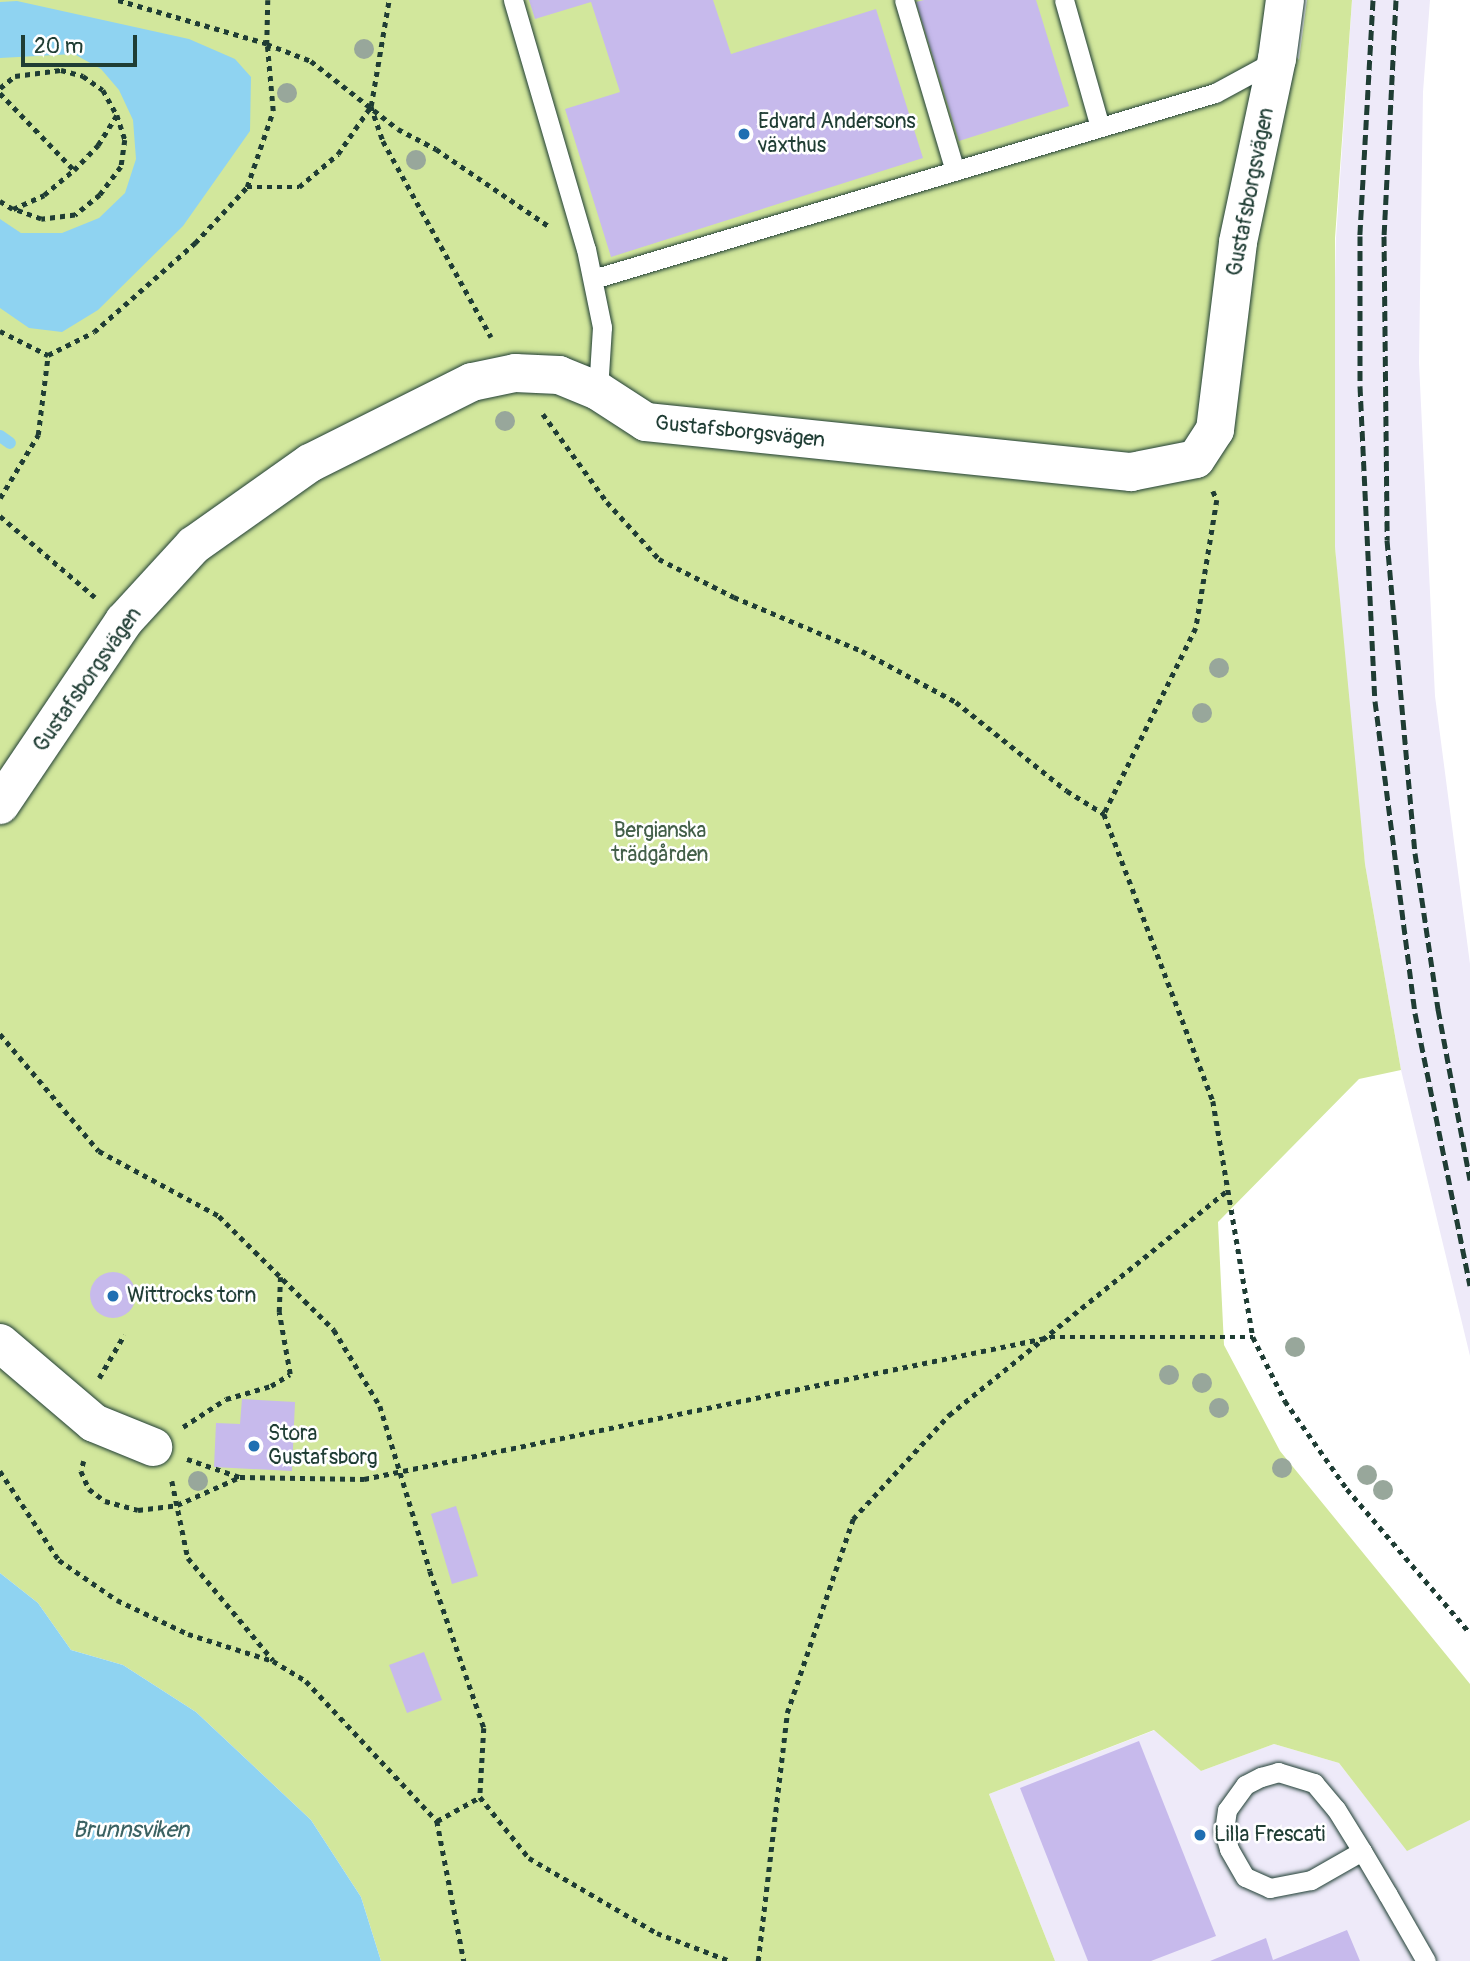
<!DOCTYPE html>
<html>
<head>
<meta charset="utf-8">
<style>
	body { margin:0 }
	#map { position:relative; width:1470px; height:1961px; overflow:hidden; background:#fff; font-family:Pangolin,sans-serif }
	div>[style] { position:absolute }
	.built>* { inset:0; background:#eeeaf9 }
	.green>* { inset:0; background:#d2e79c }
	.water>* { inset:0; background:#8fd3f1 }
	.stream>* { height:12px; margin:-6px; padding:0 6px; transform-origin:6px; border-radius:6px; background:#8fd3f1 }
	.building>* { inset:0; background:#c7baec }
	.round { border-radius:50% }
	.path>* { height:4.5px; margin-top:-2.25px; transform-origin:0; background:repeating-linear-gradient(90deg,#1f3d34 0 5px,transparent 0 10px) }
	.roads { filter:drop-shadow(0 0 2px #1f3d34) drop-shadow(0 0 2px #1f3d34) }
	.lane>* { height:19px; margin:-9.5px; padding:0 9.5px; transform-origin:9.5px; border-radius:9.5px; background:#fff }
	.street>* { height:38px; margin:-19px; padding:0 19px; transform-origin:19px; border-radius:19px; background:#fff }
	.rail>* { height:5px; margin-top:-2.5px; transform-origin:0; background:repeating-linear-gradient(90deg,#1f3d34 0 10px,transparent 0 15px) }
	.trees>* { width:20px; height:20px; margin:-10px; border-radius:50%; background:#98a79b }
	.dots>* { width:19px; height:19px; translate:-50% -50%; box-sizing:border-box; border:4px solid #fff; border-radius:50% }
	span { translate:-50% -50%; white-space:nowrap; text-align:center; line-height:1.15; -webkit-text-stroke:5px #fff; paint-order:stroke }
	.poi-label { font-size:21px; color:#1f3d34 }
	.left { translate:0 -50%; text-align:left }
	.street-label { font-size:21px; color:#1f3d34 }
	.park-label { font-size:21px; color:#435f49 }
	.water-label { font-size:23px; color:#3b6263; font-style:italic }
	.scale { position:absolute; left:21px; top:35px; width:116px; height:32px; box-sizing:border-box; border:4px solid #1f3d34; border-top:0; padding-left:9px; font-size:21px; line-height:24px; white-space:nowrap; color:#1f3d34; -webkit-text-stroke:5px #fff; paint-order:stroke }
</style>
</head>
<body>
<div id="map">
	<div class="built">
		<i style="clip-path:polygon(1352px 0,1430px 0,1423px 92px,1419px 363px,1435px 696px,1470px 964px,1470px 1356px,1401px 1070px,1365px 864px,1347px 706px,1335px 547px,1333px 362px,1336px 238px)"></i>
		<i style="clip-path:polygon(1155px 1730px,1201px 1771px,1274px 1744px,1339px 1763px,1407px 1850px,1470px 1820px,1470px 1961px,1055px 1961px,989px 1794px)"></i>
	</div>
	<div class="green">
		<i style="clip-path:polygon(0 0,1270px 0,1268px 18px,1299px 60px,1307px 0,1352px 0,1335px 238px,1335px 547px,1365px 864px,1401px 1070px,1359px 1079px,1218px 1222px,1224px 1345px,1280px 1451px,1470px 1684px,1470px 1820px,1407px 1851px,1339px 1763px,1274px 1744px,1201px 1771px,1154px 1730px,989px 1794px,1055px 1961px,381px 1961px,361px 1897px,311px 1820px,196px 1712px,123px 1665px,71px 1650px,38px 1603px,0 1573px)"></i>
	</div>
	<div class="water">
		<i style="clip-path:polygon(17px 1px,189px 39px,235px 59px,251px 77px,250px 131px,183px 226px,98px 310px,62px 332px,29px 328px,0 308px,0 219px,21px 233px,62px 233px,99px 218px,125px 193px,136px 159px,133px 120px,119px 90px,101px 69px,74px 54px,0 58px,0 2px)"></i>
		<i style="clip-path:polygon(0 1573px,38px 1603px,71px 1650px,123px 1665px,196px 1712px,311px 1820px,361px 1897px,381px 1961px,0 1961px)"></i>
	</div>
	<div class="stream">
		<i style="left:0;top:436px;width:12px;rotate:35deg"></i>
	</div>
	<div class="building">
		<i style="clip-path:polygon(529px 0,713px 0,731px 54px,876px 9px,923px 158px,611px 257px,565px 109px,620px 92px,591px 2px,535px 19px)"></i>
		<i style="clip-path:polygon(924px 0,1036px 0,1069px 106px,959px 141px,916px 2px)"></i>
		<i class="round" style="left:90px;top:1272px;width:46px;height:46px"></i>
		<i style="clip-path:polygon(242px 1399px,295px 1402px,292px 1471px,214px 1467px,216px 1423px,240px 1424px)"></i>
		<i style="clip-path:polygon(456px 1506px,478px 1576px,452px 1584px,431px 1514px)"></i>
		<i style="clip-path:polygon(424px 1652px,442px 1700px,407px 1713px,389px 1665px)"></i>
		<i style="clip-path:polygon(1139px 1741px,1216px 1936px,1151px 1961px,1088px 1961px,1020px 1788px)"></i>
		<i style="clip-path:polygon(1347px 1930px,1360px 1961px,1210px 1961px,1266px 1938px,1273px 1960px)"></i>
	</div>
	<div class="path">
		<i style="left:268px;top:0;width:44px;rotate:91.3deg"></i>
		<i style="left:267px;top:44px;width:47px;rotate:21.1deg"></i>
		<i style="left:311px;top:61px;width:110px;rotate:38deg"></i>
		<i style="left:398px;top:129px;width:43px;rotate:27.8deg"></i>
		<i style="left:436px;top:149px;width:138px;rotate:34.4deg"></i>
		<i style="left:0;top:88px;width:19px;rotate:-39deg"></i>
		<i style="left:15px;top:76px;width:46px;rotate:-7.4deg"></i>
		<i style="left:61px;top:70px;width:23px;rotate:15deg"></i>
		<i style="left:83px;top:76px;width:24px;rotate:35deg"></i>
		<i style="left:103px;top:90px;width:29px;rotate:61deg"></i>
		<i style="left:0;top:93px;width:107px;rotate:46.1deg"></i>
		<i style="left:371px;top:106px;width:37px;rotate:71deg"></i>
		<i style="left:383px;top:141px;width:224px;rotate:61.1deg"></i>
		<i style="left:117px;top:115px;width:26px;rotate:72deg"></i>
		<i style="left:125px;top:140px;width:27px;rotate:98deg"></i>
		<i style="left:121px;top:167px;width:35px;rotate:127deg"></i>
		<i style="left:100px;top:195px;width:32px;rotate:141deg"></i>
		<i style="left:75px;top:215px;width:34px;rotate:173deg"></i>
		<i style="left:41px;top:219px;width:30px;rotate:-160deg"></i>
		<i style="left:13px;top:209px;width:34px;rotate:-24deg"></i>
		<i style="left:44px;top:195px;width:39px;rotate:-40deg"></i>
		<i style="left:74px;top:170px;width:35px;rotate:-46deg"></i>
		<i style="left:98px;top:145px;width:36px;rotate:-58deg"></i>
		<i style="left:247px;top:187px;width:52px"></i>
		<i style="left:299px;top:187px;width:51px;rotate:-40.2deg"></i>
		<i style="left:338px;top:154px;width:58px;rotate:-55.5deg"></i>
		<i style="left:371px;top:106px;width:108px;rotate:-80.4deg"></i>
		<i style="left:0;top:201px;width:15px;rotate:32deg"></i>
		<i style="left:0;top:331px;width:54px;rotate:26.6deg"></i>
		<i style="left:48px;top:355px;width:51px;rotate:-26.6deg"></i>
		<i style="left:94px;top:332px;width:135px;rotate:-41.4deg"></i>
		<i style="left:195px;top:243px;width:76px;rotate:-47.1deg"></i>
		<i style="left:247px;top:187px;width:80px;rotate:-71.1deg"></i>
		<i style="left:273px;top:111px;width:67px;rotate:-95.1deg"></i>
		<i style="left:267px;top:44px;width:156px;rotate:-163.7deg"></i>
		<i style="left:543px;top:414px;width:109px;rotate:54deg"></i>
		<i style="left:607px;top:502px;width:77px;rotate:47.6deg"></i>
		<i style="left:659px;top:559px;width:84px;rotate:26.9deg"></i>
		<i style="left:734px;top:597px;width:139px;rotate:22.9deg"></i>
		<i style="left:862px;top:651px;width:107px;rotate:28.5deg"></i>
		<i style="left:956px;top:702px;width:142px;rotate:38.7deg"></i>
		<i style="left:1067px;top:791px;width:44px;rotate:31.9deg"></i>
		<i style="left:1213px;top:491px;width:10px;rotate:66deg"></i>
		<i style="left:1217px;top:500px;width:130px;rotate:99.3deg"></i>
		<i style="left:1196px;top:628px;width:208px;rotate:116.3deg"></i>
		<i style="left:1104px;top:814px;width:307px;rotate:69.2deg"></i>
		<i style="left:1213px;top:1101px;width:239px;rotate:80.4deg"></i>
		<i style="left:1253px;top:1337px;width:72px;rotate:63.4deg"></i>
		<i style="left:1285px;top:1401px;width:108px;rotate:54.8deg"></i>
		<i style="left:1347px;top:1489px;width:189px;rotate:49.5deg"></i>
		<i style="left:0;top:498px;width:74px;rotate:-58.9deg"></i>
		<i style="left:38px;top:435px;width:81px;rotate:-82.9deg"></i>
		<i style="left:0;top:516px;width:125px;rotate:40.5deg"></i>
		<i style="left:0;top:1034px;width:153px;rotate:49.8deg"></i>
		<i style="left:99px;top:1151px;width:136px;rotate:28.4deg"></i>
		<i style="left:219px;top:1216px;width:162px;rotate:44.7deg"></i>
		<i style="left:334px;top:1330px;width:89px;rotate:58.8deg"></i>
		<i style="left:380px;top:1406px;width:172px;rotate:73.1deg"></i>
		<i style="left:430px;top:1571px;width:166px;rotate:71deg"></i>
		<i style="left:484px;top:1728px;width:69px;rotate:93.3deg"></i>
		<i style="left:480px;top:1797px;width:78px;rotate:51.2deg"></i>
		<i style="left:529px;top:1858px;width:148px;rotate:30.4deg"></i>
		<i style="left:657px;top:1933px;width:78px;rotate:21deg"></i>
		<i style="left:99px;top:1378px;width:50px;rotate:-59.8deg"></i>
		<i style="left:183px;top:1427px;width:51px;rotate:-33.1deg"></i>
		<i style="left:226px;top:1399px;width:47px;rotate:-16.1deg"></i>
		<i style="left:271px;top:1386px;width:22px;rotate:-32deg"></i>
		<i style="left:290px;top:1374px;width:63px;rotate:-100.1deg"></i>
		<i style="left:279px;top:1312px;width:35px;rotate:-88deg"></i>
		<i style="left:187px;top:1459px;width:56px;rotate:18.8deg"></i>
		<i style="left:240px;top:1477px;width:124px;rotate:0.9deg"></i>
		<i style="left:364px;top:1479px;width:701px;rotate:-11.69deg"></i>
		<i style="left:1050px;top:1337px;width:203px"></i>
		<i style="left:84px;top:1461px;width:10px;rotate:107deg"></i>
		<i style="left:81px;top:1471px;width:20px;rotate:66deg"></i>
		<i style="left:89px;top:1489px;width:20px;rotate:37deg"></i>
		<i style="left:105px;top:1501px;width:34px;rotate:15deg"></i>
		<i style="left:138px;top:1510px;width:39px;rotate:-7deg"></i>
		<i style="left:177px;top:1505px;width:69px;rotate:-24deg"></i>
		<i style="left:0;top:1471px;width:107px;rotate:56.5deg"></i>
		<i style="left:59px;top:1560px;width:70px;rotate:34.6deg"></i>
		<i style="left:117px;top:1600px;width:79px;rotate:25.6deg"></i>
		<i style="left:188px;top:1634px;width:89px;rotate:17.6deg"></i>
		<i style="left:273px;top:1661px;width:39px;rotate:31deg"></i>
		<i style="left:306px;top:1681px;width:192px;rotate:46.9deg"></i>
		<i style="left:437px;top:1821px;width:143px;rotate:79.1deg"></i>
		<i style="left:172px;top:1481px;width:79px;rotate:78.3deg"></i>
		<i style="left:188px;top:1558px;width:133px;rotate:50.2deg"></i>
		<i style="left:437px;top:1821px;width:49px;rotate:-29.2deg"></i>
		<i style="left:758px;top:1961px;width:250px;rotate:-83.3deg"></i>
		<i style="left:787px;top:1713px;width:205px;rotate:-71.2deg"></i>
		<i style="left:853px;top:1519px;width:142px;rotate:-47.3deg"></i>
		<i style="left:949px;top:1415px;width:358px;rotate:-38.9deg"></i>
	</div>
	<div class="roads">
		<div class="lane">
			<i style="left:513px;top:0;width:259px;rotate:73.7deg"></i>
			<i style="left:586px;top:249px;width:80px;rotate:78.4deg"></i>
			<i style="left:602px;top:327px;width:64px;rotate:93.6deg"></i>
			<i style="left:904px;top:0;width:178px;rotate:73.4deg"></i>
			<i style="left:1064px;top:0;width:132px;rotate:74.2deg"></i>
			<i style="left:593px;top:279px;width:649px;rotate:-16.65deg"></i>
			<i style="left:1215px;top:93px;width:69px;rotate:-28.4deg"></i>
			<i style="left:1362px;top:1851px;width:59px;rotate:150.4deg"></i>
			<i style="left:1311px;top:1880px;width:42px;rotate:169deg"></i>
			<i style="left:1270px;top:1888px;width:27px;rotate:-156deg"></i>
			<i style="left:1245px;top:1877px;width:32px;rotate:-120deg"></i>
			<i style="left:1229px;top:1849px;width:19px;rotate:-106deg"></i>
			<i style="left:1224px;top:1831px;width:21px;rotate:-82deg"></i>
			<i style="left:1227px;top:1810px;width:31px;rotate:-54deg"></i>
			<i style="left:1245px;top:1785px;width:18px;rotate:-27deg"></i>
			<i style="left:1261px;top:1777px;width:18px;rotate:-16deg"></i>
			<i style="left:1278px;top:1772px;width:38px;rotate:17deg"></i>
			<i style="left:1314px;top:1783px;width:34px;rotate:50deg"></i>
			<i style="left:1336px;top:1809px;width:49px;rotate:58.2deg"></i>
			<i style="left:1362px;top:1851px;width:51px;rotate:59.4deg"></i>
			<i style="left:1388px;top:1895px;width:76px;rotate:60.1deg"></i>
		</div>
		<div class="street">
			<i style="left:0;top:805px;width:222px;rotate:-56deg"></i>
			<i style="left:124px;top:621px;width:103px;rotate:-47.4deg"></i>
			<i style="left:194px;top:545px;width:142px;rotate:-35.3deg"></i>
			<i style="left:310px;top:463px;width:181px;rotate:-26.6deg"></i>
			<i style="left:472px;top:382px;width:44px;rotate:-11.8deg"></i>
			<i style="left:515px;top:373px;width:44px;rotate:2.6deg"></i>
			<i style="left:559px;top:375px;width:42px;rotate:22.3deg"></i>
			<i style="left:598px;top:391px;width:57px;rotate:32.9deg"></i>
			<i style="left:646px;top:422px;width:488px;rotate:5.9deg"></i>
			<i style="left:1131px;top:472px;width:66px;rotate:-11.3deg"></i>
			<i style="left:1196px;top:459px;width:35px;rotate:-57deg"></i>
			<i style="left:1215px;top:430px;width:189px;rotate:-83deg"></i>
			<i style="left:1238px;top:242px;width:187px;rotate:-78deg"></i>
			<i style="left:1277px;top:59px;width:60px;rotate:-82.3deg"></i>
			<i style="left:0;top:1343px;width:123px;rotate:40.4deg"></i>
			<i style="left:94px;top:1423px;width:64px;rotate:22.1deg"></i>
		</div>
	</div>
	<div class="rail">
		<i style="left:1373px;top:0;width:236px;rotate:93.2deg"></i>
		<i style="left:1360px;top:236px;width:150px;rotate:90deg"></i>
		<i style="left:1360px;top:386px;width:315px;rotate:87.3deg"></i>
		<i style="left:1375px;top:701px;width:315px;rotate:82.7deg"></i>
		<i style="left:1415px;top:1013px;width:278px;rotate:78.6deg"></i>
		<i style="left:1396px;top:0;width:236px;rotate:92.9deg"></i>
		<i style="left:1384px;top:236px;width:304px;rotate:89.4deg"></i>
		<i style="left:1387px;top:540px;width:314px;rotate:84.9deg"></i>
		<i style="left:1415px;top:853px;width:158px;rotate:81.6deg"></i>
		<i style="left:1438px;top:1009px;width:174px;rotate:79.4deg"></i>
	</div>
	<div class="trees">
		<i style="left:364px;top:49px"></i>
		<i style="left:287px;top:93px"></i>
		<i style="left:416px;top:160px"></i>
		<i style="left:505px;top:421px"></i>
		<i style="left:1219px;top:668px"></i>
		<i style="left:1202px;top:713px"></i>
		<i style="left:1295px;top:1347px"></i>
		<i style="left:1169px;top:1375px"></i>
		<i style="left:1202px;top:1383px"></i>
		<i style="left:1219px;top:1408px"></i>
		<i style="left:1282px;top:1468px"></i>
		<i style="left:1367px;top:1475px"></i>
		<i style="left:198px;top:1481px"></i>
		<i style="left:1383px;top:1490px"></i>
	</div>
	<div class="dots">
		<i style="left:744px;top:134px;background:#1f6fb2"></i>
		<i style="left:113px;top:1296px;background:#1f6fb2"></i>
		<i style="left:254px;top:1446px;background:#1f6fb2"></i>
		<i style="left:1200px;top:1835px;background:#1f6fb2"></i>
	</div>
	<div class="poi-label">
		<span class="left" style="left:758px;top:134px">Edvard Andersons<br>växthus</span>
		<span class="left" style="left:127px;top:1296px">Wittrocks torn</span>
		<span class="left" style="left:268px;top:1446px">Stora<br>Gustafsborg</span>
		<span class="left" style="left:1214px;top:1835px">Lilla Frescati</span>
	</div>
	<div class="street-label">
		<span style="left:1251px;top:192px;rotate:-79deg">Gustafsborgsvägen</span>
		<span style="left:740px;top:432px;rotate:6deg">Gustafsborgsvägen</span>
		<span style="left:88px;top:680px;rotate:-55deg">Gustafsborgsvägen</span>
	</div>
	<div class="park-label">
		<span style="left:660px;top:843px">Bergianska<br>trädgården</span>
	</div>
	<div class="water-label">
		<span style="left:131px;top:1830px">Brunnsviken</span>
	</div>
	<div class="scale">20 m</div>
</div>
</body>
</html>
